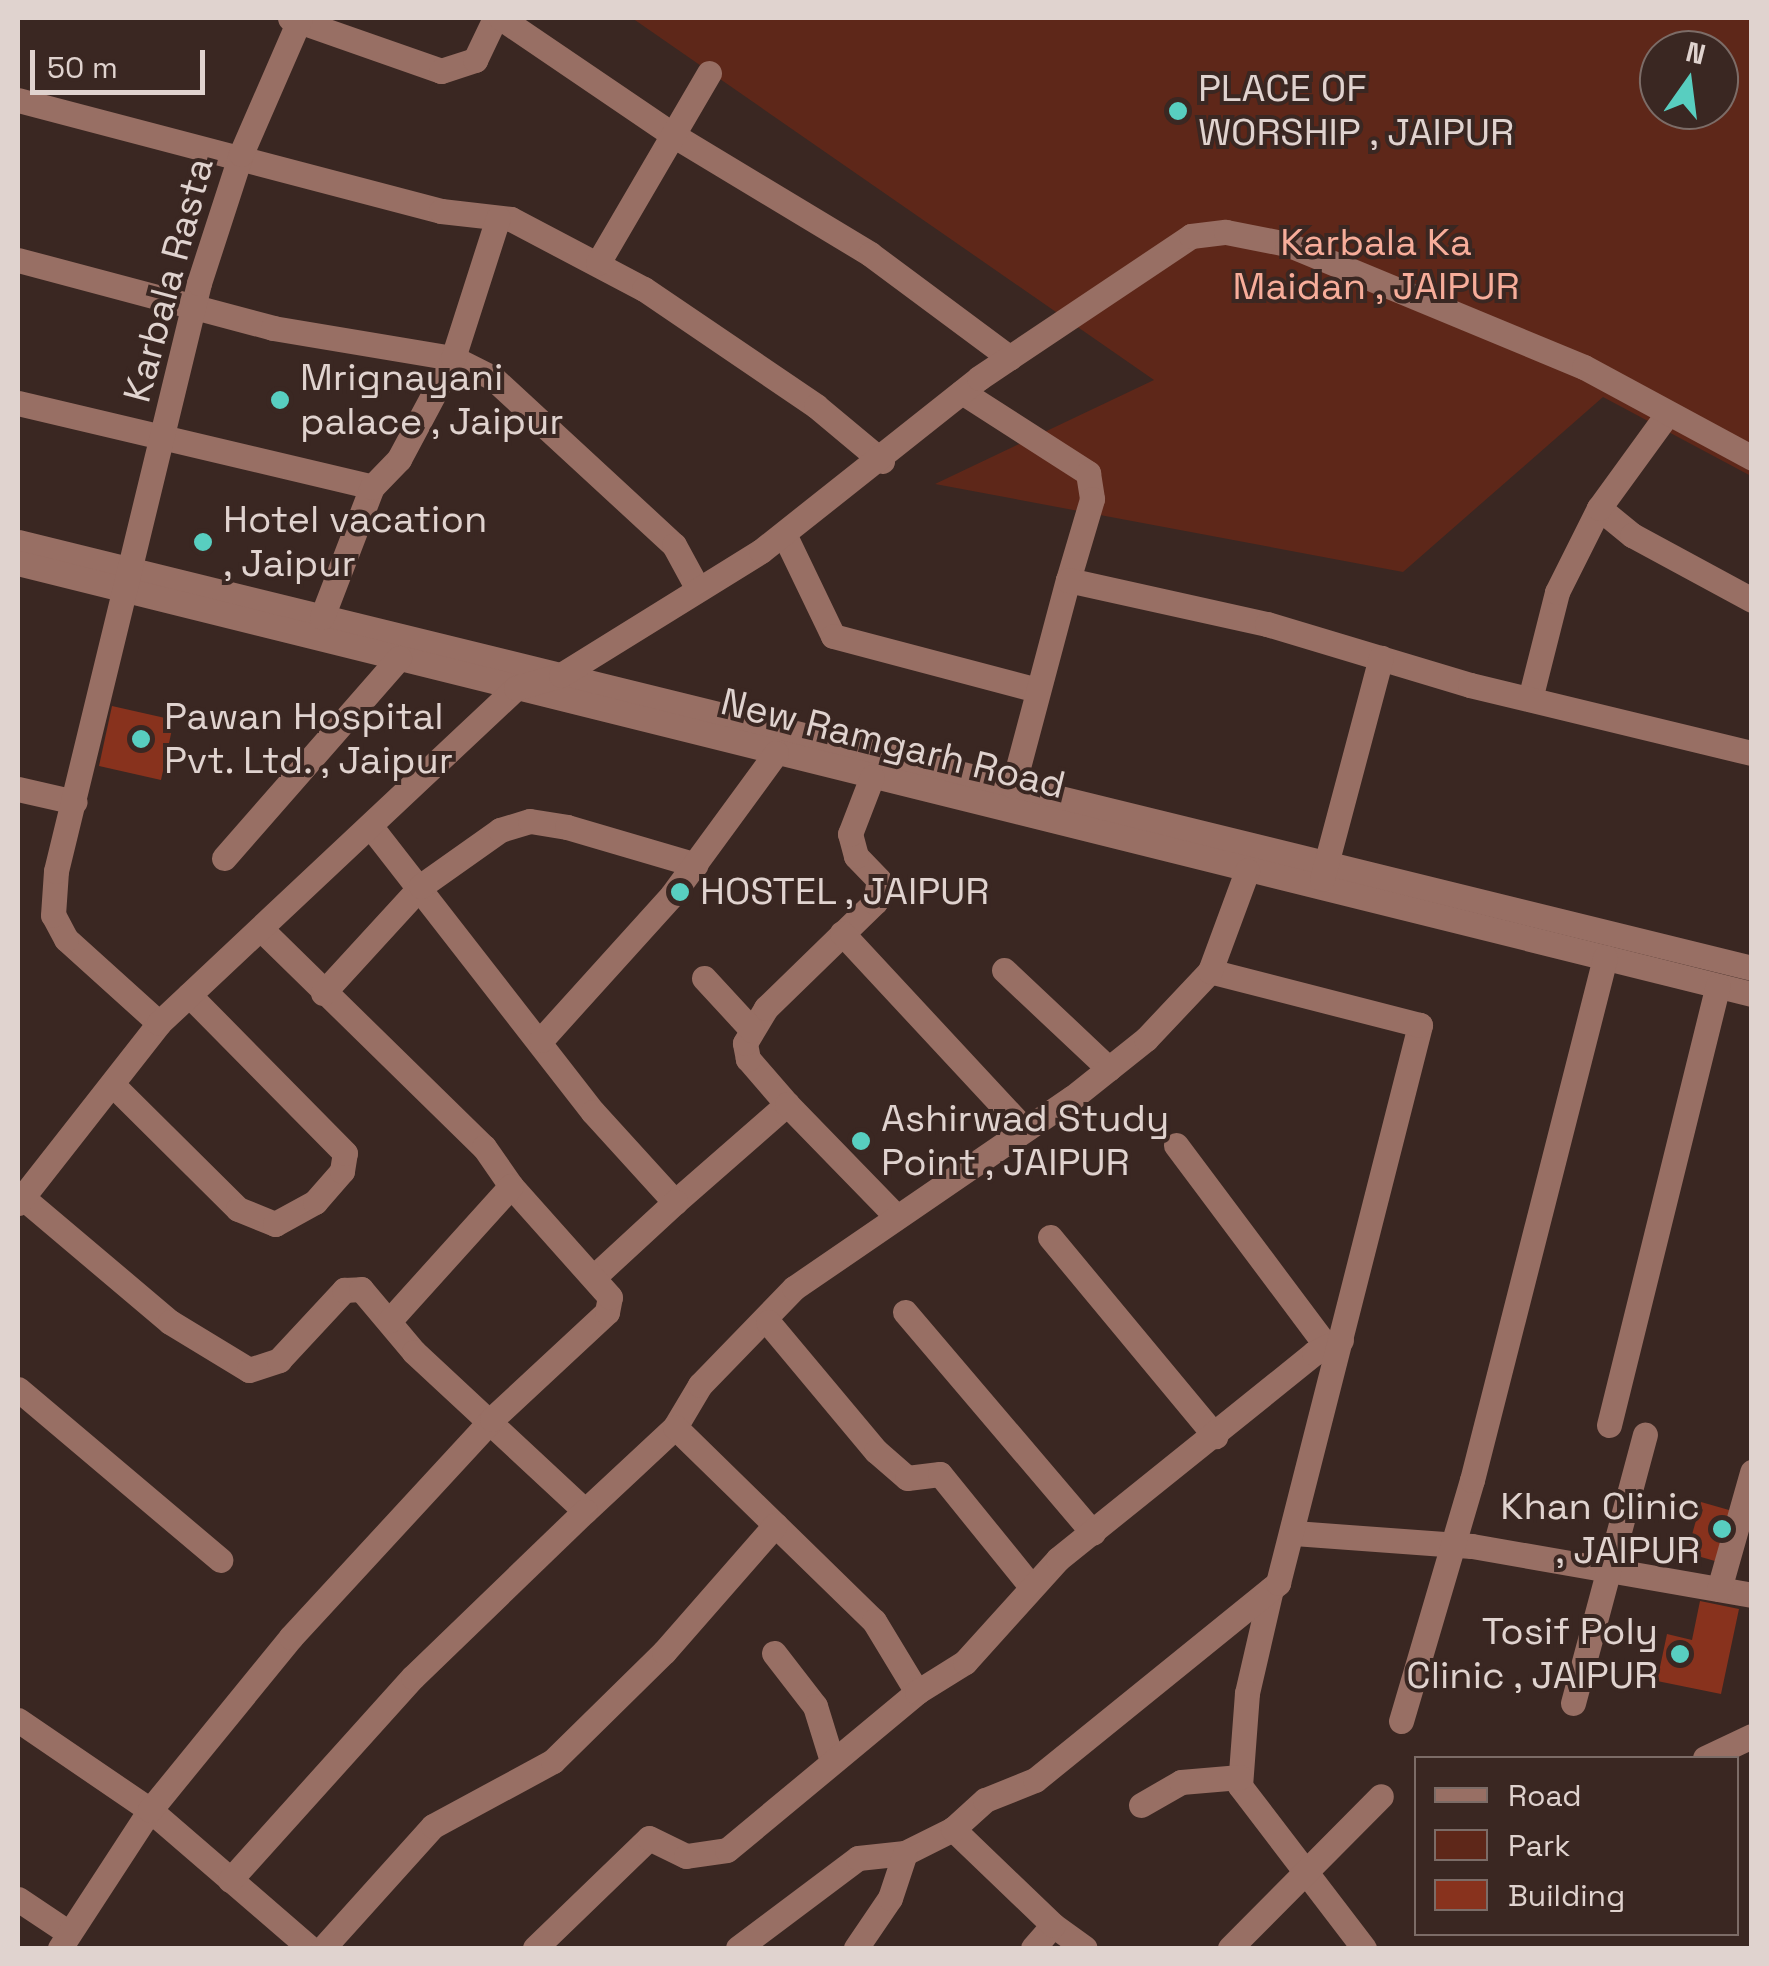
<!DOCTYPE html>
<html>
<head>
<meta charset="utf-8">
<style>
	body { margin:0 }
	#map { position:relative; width:1769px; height:1966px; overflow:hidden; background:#3a2722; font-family:"Space Grotesk",sans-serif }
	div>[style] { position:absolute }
	.green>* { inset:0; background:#5e2719 }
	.building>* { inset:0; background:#88321d }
	.minor>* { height:25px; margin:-12.5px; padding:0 12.5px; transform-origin:12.5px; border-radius:12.5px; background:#986f64 }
	.dots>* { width:28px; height:28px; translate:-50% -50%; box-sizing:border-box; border:5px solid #3a2722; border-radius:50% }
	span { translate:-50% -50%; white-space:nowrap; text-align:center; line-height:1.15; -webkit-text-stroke:8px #3a2722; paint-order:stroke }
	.poi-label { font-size:38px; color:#e0d3cf }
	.left { translate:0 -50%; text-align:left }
	.right { translate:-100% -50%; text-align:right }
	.park-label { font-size:38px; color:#f7ad9a }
	.street-label { font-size:38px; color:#e0d3cf }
	.frame { position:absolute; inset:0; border:20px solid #e0d3cf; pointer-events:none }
	.legend { position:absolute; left:1414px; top:1756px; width:325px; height:180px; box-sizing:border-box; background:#3a2722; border:2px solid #7c6c67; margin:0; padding:12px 18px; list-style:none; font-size:30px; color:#e0d3cf }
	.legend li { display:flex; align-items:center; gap:20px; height:50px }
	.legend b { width:50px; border:2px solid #7c6c67 }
	.north { position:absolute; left:1639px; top:30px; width:100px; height:100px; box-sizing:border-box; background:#3a2722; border:2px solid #7c6c67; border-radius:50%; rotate:14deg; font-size:28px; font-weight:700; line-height:40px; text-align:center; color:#e0d3cf }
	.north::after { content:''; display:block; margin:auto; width:35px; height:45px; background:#58cec0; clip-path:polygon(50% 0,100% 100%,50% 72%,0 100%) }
	.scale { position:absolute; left:30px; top:50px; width:175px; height:45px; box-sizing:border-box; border:5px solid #e0d3cf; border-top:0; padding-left:12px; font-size:30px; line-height:35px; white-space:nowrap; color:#e0d3cf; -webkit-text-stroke:8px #3a2722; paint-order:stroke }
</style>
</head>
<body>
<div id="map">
	<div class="green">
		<i style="clip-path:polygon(evenodd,632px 18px,1750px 18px,1751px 476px,1603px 397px,1403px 572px,935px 484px,1154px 380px,632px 18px,1659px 50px,1719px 50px,1719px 110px,1659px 110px,1659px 50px)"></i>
	</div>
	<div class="building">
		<i style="clip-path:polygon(112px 706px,174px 720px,161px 780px,99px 766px)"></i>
		<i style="clip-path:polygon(1701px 1502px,1736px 1512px,1722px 1563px,1687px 1553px)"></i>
		<i style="clip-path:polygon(1700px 1601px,1739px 1609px,1721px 1694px,1657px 1681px,1667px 1634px,1692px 1640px)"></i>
	</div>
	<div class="minor">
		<i style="left:290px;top:18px;width:160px;rotate:19.3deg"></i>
		<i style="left:441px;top:71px;width:36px;rotate:-18deg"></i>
		<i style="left:475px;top:60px;width:47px;rotate:-64.5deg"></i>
		<i style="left:501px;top:18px;width:208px;rotate:34.2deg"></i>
		<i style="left:673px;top:135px;width:230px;rotate:31.1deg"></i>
		<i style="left:870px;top:254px;width:174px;rotate:36.6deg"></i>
		<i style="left:18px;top:100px;width:437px;rotate:14.7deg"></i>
		<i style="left:441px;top:211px;width:70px;rotate:6.5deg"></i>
		<i style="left:511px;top:219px;width:150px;rotate:27.8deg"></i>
		<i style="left:644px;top:289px;width:208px;rotate:34.2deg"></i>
		<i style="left:816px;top:406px;width:86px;rotate:39.8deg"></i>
		<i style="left:18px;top:260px;width:264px;rotate:14.9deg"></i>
		<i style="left:273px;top:328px;width:182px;rotate:9.5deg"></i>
		<i style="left:453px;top:358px;width:45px;rotate:26.6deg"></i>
		<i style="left:493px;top:378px;width:246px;rotate:42.7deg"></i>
		<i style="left:674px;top:545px;width:50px;rotate:61.4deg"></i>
		<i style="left:598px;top:263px;width:220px;rotate:-59.7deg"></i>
		<i style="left:962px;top:392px;width:150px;rotate:32.7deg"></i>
		<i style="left:1088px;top:473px;width:26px;rotate:81deg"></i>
		<i style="left:1092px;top:499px;width:84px;rotate:106.5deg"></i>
		<i style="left:18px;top:403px;width:364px;rotate:13.3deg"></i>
		<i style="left:1599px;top:508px;width:43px;rotate:39.3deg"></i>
		<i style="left:1632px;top:535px;width:136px;rotate:28.4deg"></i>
		<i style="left:784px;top:534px;width:113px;rotate:64.3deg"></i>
		<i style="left:833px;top:636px;width:211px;rotate:14.8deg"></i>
		<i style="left:18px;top:542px;width:1786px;rotate:13.8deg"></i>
		<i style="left:18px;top:563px;width:1787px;rotate:13.96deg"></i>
		<i style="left:322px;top:617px;width:139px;rotate:-69deg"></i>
		<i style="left:372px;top:487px;width:39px;rotate:-46deg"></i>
		<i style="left:399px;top:459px;width:115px;rotate:-61.9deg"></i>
		<i style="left:453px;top:358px;width:147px;rotate:-72.2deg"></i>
		<i style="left:1530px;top:699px;width:110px;rotate:-75.8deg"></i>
		<i style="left:1557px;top:592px;width:94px;rotate:-63.4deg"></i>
		<i style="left:1599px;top:508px;width:117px;rotate:-54deg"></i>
		<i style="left:1013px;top:786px;width:213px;rotate:-75.1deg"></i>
		<i style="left:1068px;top:580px;width:204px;rotate:12.5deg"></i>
		<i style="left:1267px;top:624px;width:212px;rotate:16.7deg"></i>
		<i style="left:1470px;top:685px;width:290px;rotate:13.6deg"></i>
		<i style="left:18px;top:789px;width:58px;rotate:12.8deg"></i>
		<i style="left:371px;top:827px;width:361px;rotate:52.1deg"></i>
		<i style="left:593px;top:1112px;width:122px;rotate:47.7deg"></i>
		<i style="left:675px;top:1202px;width:149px;rotate:-41.2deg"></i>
		<i style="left:787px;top:1104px;width:60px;rotate:-130.9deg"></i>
		<i style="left:748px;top:1059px;width:16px;rotate:-101deg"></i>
		<i style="left:745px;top:1043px;width:41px;rotate:-59deg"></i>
		<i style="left:766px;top:1008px;width:152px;rotate:-44.2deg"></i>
		<i style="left:875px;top:902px;width:22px;rotate:-80deg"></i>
		<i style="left:879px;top:880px;width:33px;rotate:-134deg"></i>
		<i style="left:856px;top:856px;width:23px;rotate:-105deg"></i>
		<i style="left:850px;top:834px;width:61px;rotate:-68.9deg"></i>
		<i style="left:224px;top:858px;width:266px;rotate:-48.8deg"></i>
		<i style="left:1322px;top:879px;width:229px;rotate:-75.1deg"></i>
		<i style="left:261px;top:929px;width:312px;rotate:44.4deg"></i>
		<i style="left:484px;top:1147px;width:47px;rotate:55.3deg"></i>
		<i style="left:842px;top:933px;width:267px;rotate:47.1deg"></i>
		<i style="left:1004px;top:970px;width:144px;rotate:43.3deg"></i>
		<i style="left:704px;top:978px;width:71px;rotate:47.3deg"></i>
		<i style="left:323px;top:993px;width:145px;rotate:-47.5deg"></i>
		<i style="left:421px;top:886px;width:97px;rotate:-35.3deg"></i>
		<i style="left:500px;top:830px;width:31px;rotate:-17deg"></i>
		<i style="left:530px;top:821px;width:37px;rotate:9deg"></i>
		<i style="left:567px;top:827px;width:134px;rotate:16.4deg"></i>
		<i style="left:159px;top:1023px;width:125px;rotate:-137.9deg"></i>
		<i style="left:66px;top:939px;width:27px;rotate:-118deg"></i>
		<i style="left:53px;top:915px;width:44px;rotate:-86.1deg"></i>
		<i style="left:56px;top:871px;width:605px;rotate:-76.33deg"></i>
		<i style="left:199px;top:283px;width:136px;rotate:-72deg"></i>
		<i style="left:241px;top:154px;width:148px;rotate:-66.5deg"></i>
		<i style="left:541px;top:1040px;width:195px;rotate:-47.9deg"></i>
		<i style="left:672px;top:895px;width:176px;rotate:-53.8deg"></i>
		<i style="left:112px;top:1084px;width:177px;rotate:44.8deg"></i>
		<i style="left:238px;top:1209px;width:40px;rotate:22deg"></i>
		<i style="left:275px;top:1224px;width:46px;rotate:-28.8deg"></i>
		<i style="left:315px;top:1202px;width:41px;rotate:-48.9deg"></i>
		<i style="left:342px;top:1171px;width:18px;rotate:-81deg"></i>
		<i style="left:345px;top:1153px;width:222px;rotate:-134.6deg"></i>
		<i style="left:787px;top:1104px;width:155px;rotate:45.8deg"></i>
		<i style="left:1176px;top:1145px;width:252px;rotate:53.2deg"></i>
		<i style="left:22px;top:1197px;width:194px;rotate:40.2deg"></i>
		<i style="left:170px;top:1322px;width:92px;rotate:31.3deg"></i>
		<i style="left:249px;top:1370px;width:32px;rotate:-18deg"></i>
		<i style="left:279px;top:1360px;width:96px;rotate:-47.1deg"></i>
		<i style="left:344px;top:1290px;width:17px;rotate:-3deg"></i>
		<i style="left:361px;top:1289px;width:82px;rotate:49.9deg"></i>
		<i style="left:414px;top:1352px;width:233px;rotate:42.9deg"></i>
		<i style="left:585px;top:1511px;width:123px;rotate:-43deg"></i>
		<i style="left:675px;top:1427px;width:49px;rotate:-59.2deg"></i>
		<i style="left:700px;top:1385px;width:135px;rotate:-45.9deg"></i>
		<i style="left:794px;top:1288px;width:337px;rotate:-34.4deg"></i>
		<i style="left:1072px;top:1098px;width:95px;rotate:-38.6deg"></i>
		<i style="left:1146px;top:1039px;width:93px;rotate:-46.7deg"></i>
		<i style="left:18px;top:1203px;width:229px;rotate:-51.9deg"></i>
		<i style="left:159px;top:1023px;width:490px;rotate:-43.2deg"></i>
		<i style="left:516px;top:688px;width:47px;rotate:-16.1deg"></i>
		<i style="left:561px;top:675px;width:235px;rotate:-31.8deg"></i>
		<i style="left:761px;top:551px;width:278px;rotate:-38.4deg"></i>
		<i style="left:979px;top:378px;width:255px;rotate:-33.8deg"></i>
		<i style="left:1191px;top:236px;width:35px;rotate:-7deg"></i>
		<i style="left:1226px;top:232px;width:62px;rotate:11.1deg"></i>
		<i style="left:1287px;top:244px;width:321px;rotate:22.5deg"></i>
		<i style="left:1584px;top:367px;width:191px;rotate:28.4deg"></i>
		<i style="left:1050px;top:1237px;width:259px;rotate:50.3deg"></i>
		<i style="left:596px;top:1275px;width:108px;rotate:-42.7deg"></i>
		<i style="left:905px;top:1312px;width:290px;rotate:49.6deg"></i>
		<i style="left:768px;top:1322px;width:168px;rotate:50.1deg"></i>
		<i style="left:876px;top:1451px;width:41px;rotate:41.1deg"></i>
		<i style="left:907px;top:1478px;width:33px;rotate:-7deg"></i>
		<i style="left:940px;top:1474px;width:141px;rotate:51deg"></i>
		<i style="left:18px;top:1389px;width:265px;rotate:40.2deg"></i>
		<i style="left:1609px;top:1425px;width:452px;rotate:-76.1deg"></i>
		<i style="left:675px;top:1427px;width:278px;rotate:44.3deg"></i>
		<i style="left:874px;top:1621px;width:83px;rotate:58.8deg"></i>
		<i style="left:1294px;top:1533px;width:178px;rotate:4.2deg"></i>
		<i style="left:1472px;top:1546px;width:284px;rotate:9.9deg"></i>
		<i style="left:1271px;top:1589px;width:107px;rotate:103deg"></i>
		<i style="left:1247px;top:1693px;width:93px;rotate:94.3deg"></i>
		<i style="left:1240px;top:1786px;width:204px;rotate:52.6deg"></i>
		<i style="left:1719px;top:1589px;width:122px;rotate:-74.2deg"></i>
		<i style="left:774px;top:1653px;width:67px;rotate:52.3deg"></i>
		<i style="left:815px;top:1706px;width:58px;rotate:72.8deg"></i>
		<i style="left:1573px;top:1703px;width:278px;rotate:-75deg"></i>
		<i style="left:18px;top:1720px;width:160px;rotate:34.3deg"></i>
		<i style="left:150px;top:1810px;width:211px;rotate:40.8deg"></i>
		<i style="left:1401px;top:1721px;width:251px;rotate:-73.6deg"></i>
		<i style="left:1472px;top:1480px;width:539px;rotate:-75.71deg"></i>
		<i style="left:1705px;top:1758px;width:52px;rotate:-25.1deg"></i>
		<i style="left:1141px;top:1805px;width:46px;rotate:-29.9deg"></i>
		<i style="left:1181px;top:1782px;width:59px;rotate:-4.8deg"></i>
		<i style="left:230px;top:1880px;width:273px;rotate:-48deg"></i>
		<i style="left:413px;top:1677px;width:239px;rotate:-44deg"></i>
		<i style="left:18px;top:1899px;width:61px;rotate:33.7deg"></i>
		<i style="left:1053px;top:1925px;width:39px;rotate:36deg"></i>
		<i style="left:60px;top:1948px;width:165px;rotate:-56.9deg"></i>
		<i style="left:150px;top:1810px;width:223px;rotate:-50.8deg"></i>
		<i style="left:291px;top:1637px;width:297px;rotate:-47.3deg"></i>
		<i style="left:492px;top:1419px;width:157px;rotate:-42.9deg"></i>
		<i style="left:607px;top:1312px;width:15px;rotate:-79deg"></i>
		<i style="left:610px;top:1297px;width:149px;rotate:-131.7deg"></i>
		<i style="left:511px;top:1186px;width:181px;rotate:132.1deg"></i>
		<i style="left:323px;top:1948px;width:164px;rotate:-48deg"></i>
		<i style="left:433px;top:1826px;width:136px;rotate:-28.4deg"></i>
		<i style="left:553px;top:1761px;width:156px;rotate:-44.5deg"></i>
		<i style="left:664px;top:1652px;width:169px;rotate:-48.8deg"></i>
		<i style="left:535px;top:1948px;width:158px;rotate:-44deg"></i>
		<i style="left:649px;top:1838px;width:41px;rotate:25.9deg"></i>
		<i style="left:686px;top:1856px;width:41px;rotate:-8.3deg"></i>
		<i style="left:727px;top:1850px;width:247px;rotate:-39.7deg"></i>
		<i style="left:917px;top:1692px;width:57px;rotate:-32deg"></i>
		<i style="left:965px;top:1662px;width:139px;rotate:-47.9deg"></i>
		<i style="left:1058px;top:1559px;width:329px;rotate:-38.8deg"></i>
		<i style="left:1314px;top:1353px;width:30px;rotate:-26deg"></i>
		<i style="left:738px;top:1948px;width:150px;rotate:-36.9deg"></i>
		<i style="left:858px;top:1858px;width:47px;rotate:-6.1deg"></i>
		<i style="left:905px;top:1853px;width:54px;rotate:-26.6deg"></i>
		<i style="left:856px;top:1948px;width:60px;rotate:-55.8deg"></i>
		<i style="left:890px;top:1898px;width:47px;rotate:-71.6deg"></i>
		<i style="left:1033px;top:1948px;width:30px;rotate:-49deg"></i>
		<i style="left:1053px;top:1925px;width:139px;rotate:-136.2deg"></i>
		<i style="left:953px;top:1829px;width:43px;rotate:-42.2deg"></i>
		<i style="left:985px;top:1800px;width:54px;rotate:-21.8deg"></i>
		<i style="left:1035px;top:1780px;width:313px;rotate:-39deg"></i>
		<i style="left:1278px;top:1583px;width:576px;rotate:-75.72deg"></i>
		<i style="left:1420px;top:1025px;width:217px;rotate:-165.6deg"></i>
		<i style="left:1210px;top:971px;width:107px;rotate:-69.7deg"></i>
		<i style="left:1230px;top:1948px;width:214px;rotate:-45.2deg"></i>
	</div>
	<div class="dots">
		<i style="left:1178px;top:111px;background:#58cec0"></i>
		<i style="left:280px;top:400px;background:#58cec0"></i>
		<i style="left:203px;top:542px;background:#58cec0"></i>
		<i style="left:141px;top:739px;background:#58cec0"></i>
		<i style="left:680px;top:892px;background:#58cec0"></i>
		<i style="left:861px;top:1141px;background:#58cec0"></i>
		<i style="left:1722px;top:1529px;background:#58cec0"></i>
		<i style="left:1680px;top:1654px;background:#58cec0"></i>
	</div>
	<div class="poi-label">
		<span class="left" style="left:1198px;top:111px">PLACE OF<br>WORSHIP , JAIPUR</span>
		<span class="left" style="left:300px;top:400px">Mrignayani<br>palace , Jaipur</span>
		<span class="left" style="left:223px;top:542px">Hotel vacation<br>, Jaipur</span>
		<span class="left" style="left:164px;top:739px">Pawan Hospital<br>Pvt. Ltd. , Jaipur</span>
		<span class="left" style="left:700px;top:892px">HOSTEL , JAIPUR</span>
		<span class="left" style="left:881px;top:1141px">Ashirwad Study<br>Point , JAIPUR</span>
		<span class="right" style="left:1700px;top:1529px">Khan Clinic<br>, JAIPUR</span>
		<span class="right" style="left:1658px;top:1654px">Tosif Poly<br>Clinic , JAIPUR</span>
	</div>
	<div class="park-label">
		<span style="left:1376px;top:265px">Karbala Ka<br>Maidan , JAIPUR</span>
	</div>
	<div class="street-label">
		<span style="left:169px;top:280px;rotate:-75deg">Karbala Rasta</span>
		<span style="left:893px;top:744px;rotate:14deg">New Ramgarh Road</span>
	</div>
	<div class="frame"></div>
	<ul class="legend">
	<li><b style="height:12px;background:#986f64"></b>Road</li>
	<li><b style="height:28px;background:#5e2719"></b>Park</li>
	<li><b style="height:28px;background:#88321d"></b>Building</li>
	</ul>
	<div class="north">N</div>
	<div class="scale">50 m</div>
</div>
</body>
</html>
